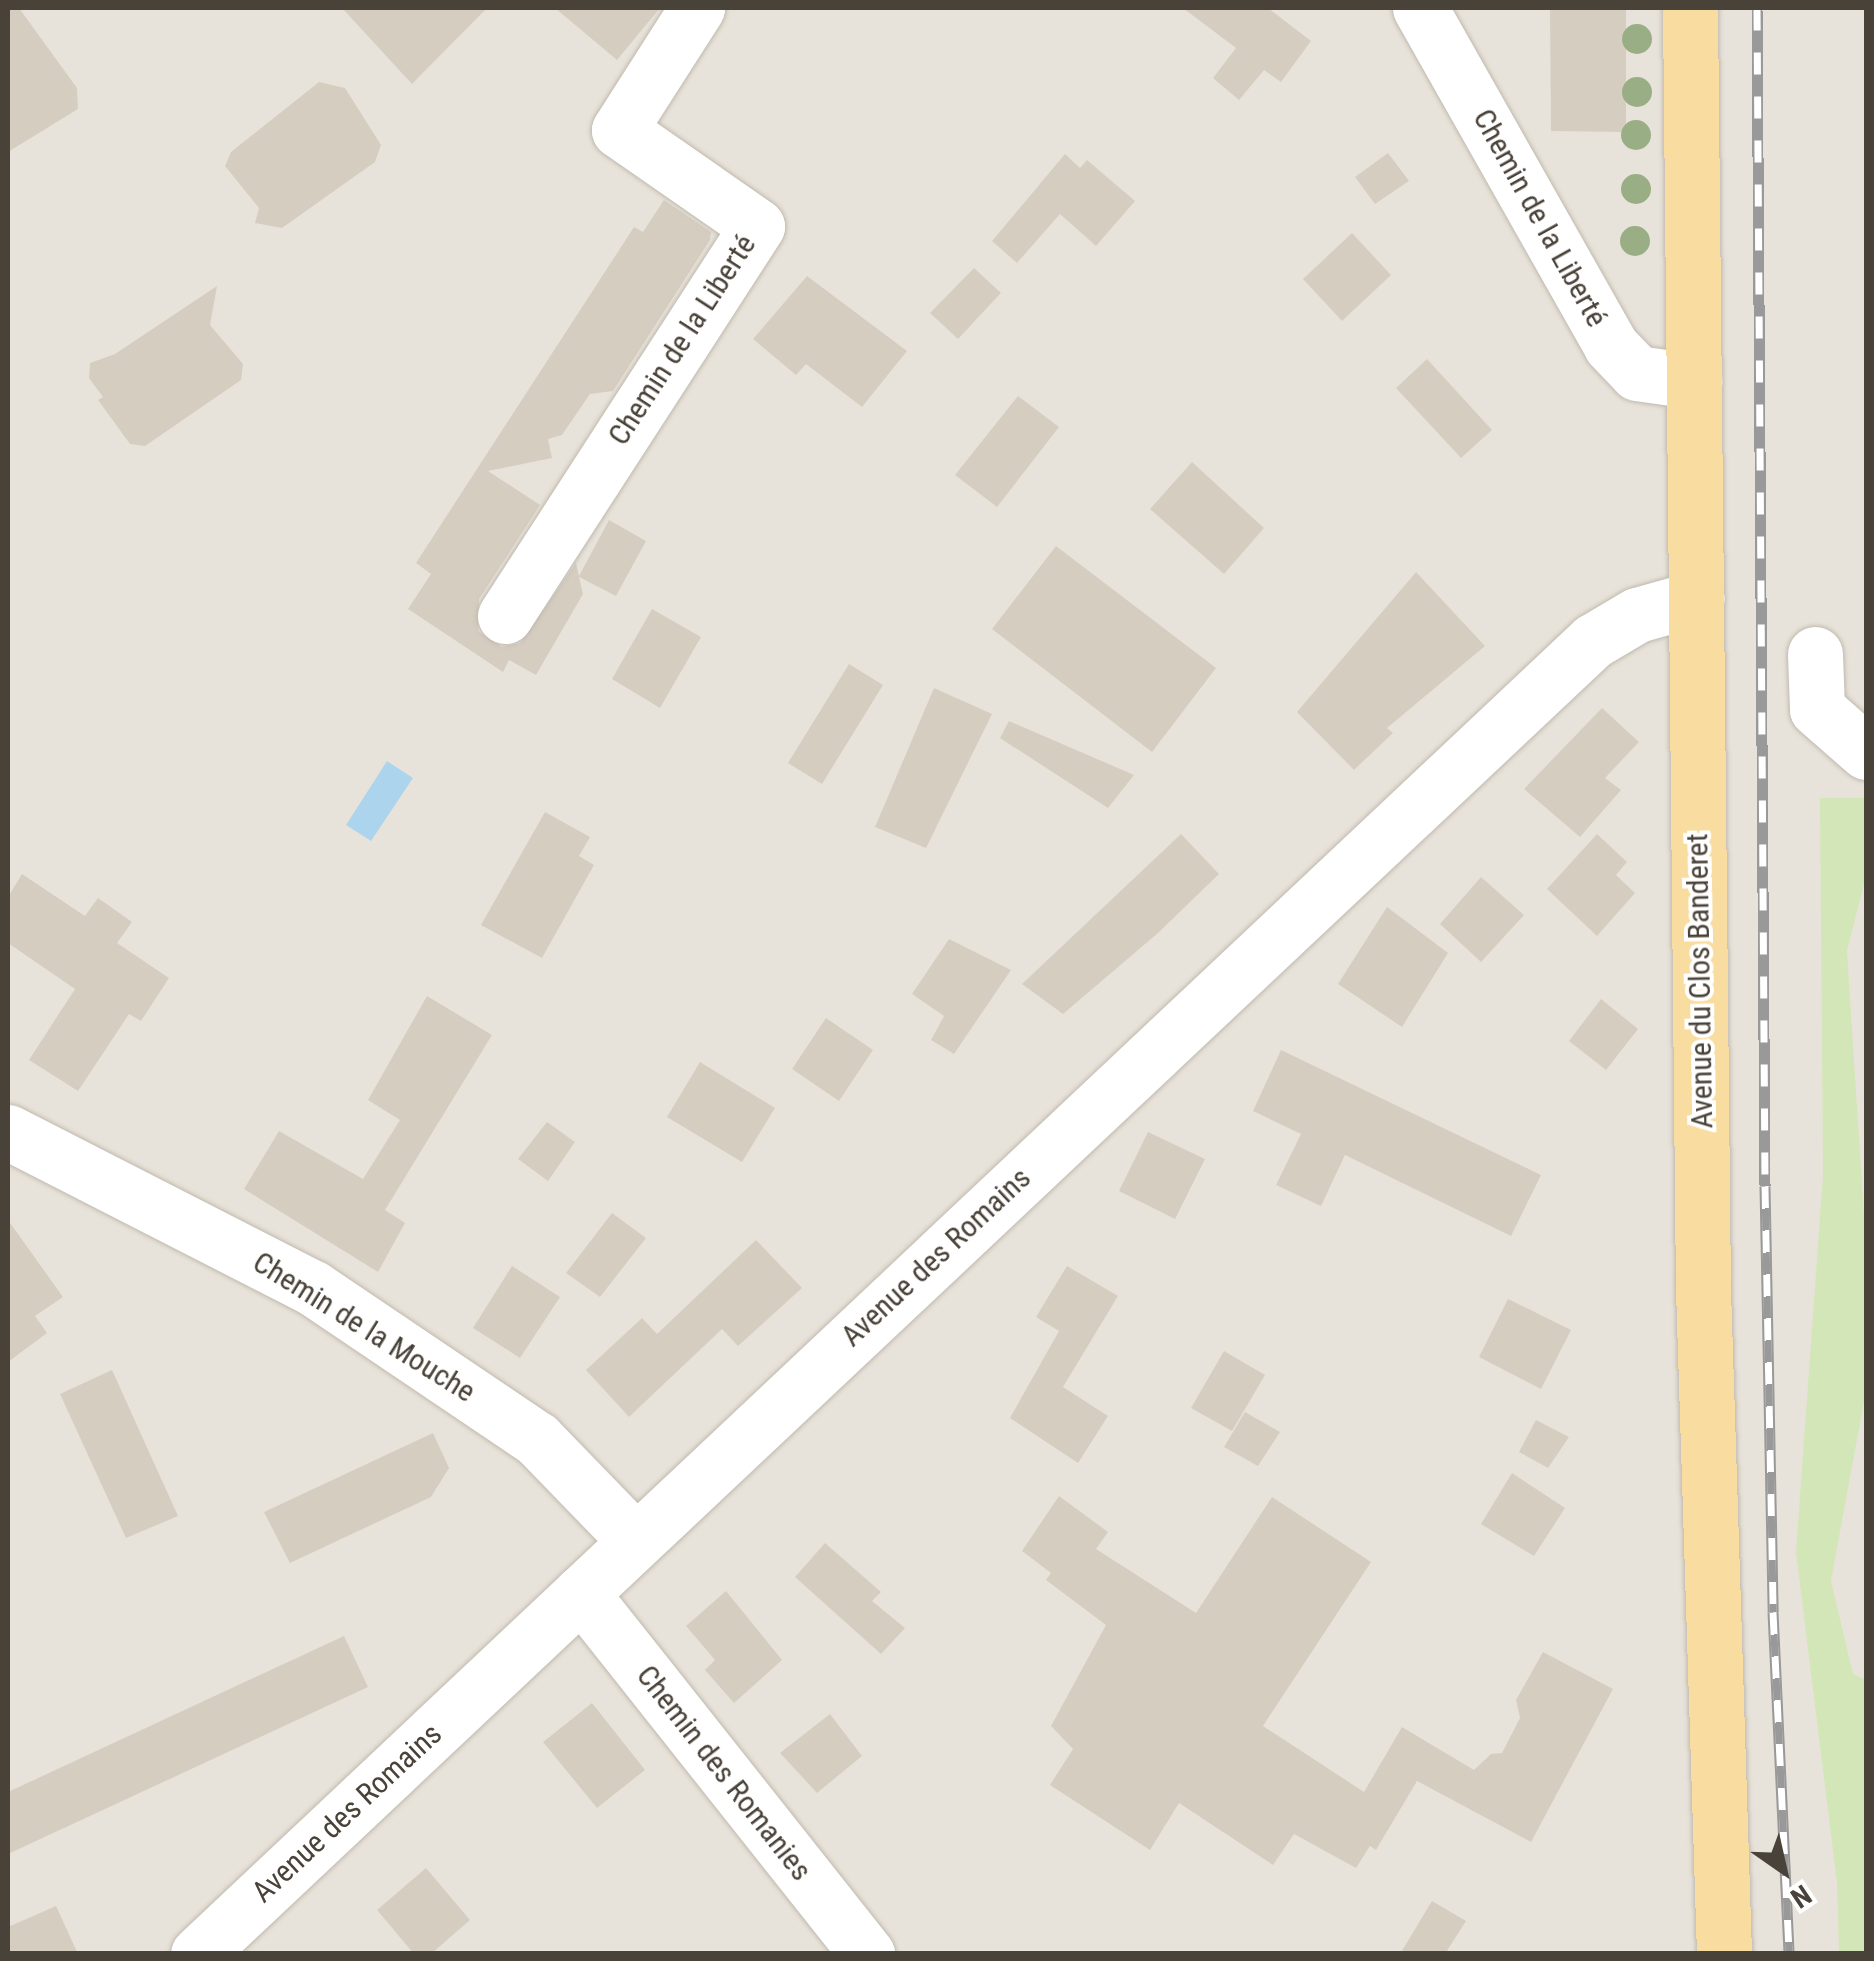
<!DOCTYPE html>
<html>
<head>
<meta charset="utf-8">
<style>
	body { margin:0 }
	#map { position:relative; width:1874px; height:1961px; overflow:hidden; background:#f5f1eb; font-family:"Roboto Condensed",sans-serif }
	div>[style] { position:absolute }
	.residential>* { inset:0; background:#e8e3da }
	.green>* { inset:0; background:#d3e6b7 }
	.water>* { inset:0; background:#acd5ed }
	.building>* { inset:0; background:#d6cdc1 }
	.roads { filter:drop-shadow(0 0 2px #c0b9ae) drop-shadow(0 0 2px #c0b9ae) }
	.minor>* { height:55px; margin:-27.5px; padding:0 27.5px; transform-origin:27.5px; border-radius:27.5px; background:#fff }
	.major>* { height:55px; margin:-27.5px; padding:0 27.5px; transform-origin:27.5px; border-radius:27.5px; background:#f8dca0 }
	.rail>* { height:11px; margin-top:-5.5px; transform-origin:0; background:repeating-linear-gradient(90deg,#fff 0 22px,#999 0 44px); box-sizing:border-box; border-block:2px solid #999 }
	.trees>* { width:30px; height:30px; margin:-15px; border-radius:50%; background:#99ae84 }
	span { translate:-50% -50%; white-space:nowrap; text-align:center; line-height:1.15; -webkit-text-stroke:8px #fff; paint-order:stroke }
	.street-label { font-size:30px; color:#494239 }
	.frame { position:absolute; inset:0; border:10px solid #494239; pointer-events:none }
	.north { position:absolute; left:1734px; top:1821px; width:100px; height:100px; -webkit-text-stroke:8px #fff; paint-order:stroke; rotate:146deg; font-size:28px; font-weight:700; line-height:40px; text-align:center; color:#494239 }
	.north::after { content:''; display:block; margin:auto; width:35px; height:45px; background:#494239; clip-path:polygon(50% 0,100% 100%,50% 72%,0 100%) }
</style>
</head>
<body>
<div id="map">
	<div class="residential">
		<i style="clip-path:polygon(8px 8px,1866px 8px,1866px 1953px,8px 1953px)"></i>
	</div>
	<div class="green">
		<i style="clip-path:polygon(1820px 798px,1866px 798px,1866px 876px,1847px 951px,1866px 1248px,1866px 1390px,1831px 1581px,1853px 1674px,1866px 1680px,1866px 1954px,1839px 1953px,1837px 1883px,1796px 1552px,1823px 1175px)"></i>
	</div>
	<div class="water">
		<i style="clip-path:polygon(387px 761px,413px 778px,371px 841px,346px 825px)"></i>
	</div>
	<div class="building">
		<i style="clip-path:polygon(8px 8px,19px 8px,77px 88px,78px 109px,8px 152px)"></i>
		<i style="clip-path:polygon(342px 8px,487px 8px,412px 84px)"></i>
		<i style="clip-path:polygon(555px 8px,660px 8px,617px 60px)"></i>
		<i style="clip-path:polygon(1183px 8px,1268px 8px,1311px 41px,1281px 82px,1264px 70px,1239px 100px,1213px 78px,1236px 48px)"></i>
		<i style="clip-path:polygon(1550px 8px,1626px 8px,1626px 132px,1551px 131px)"></i>
		<i style="clip-path:polygon(319px 82px,345px 88px,381px 145px,375px 162px,282px 228px,255px 223px,259px 208px,225px 166px,231px 152px)"></i>
		<i style="clip-path:polygon(1388px 153px,1409px 181px,1375px 204px,1355px 177px)"></i>
		<i style="clip-path:polygon(1065px 154px,1080px 168px,1087px 160px,1135px 201px,1096px 246px,1060px 214px,1017px 263px,992px 241px)"></i>
		<i style="clip-path:polygon(664px 200px,711px 232px,710px 240px,613px 391px,590px 394px,562px 435px,548px 439px,552px 458px,488px 471px,540px 505px,479px 599px,478px 631px,502px 647px,520px 643px,576px 563px,579px 576px,609px 520px,646px 541px,616px 596px,579px 577px,583px 594px,536px 675px,509px 660px,503px 672px,408px 609px,431px 574px,416px 563px,634px 227px,643px 232px)"></i>
		<i style="clip-path:polygon(1352px 233px,1391px 275px,1342px 321px,1303px 279px)"></i>
		<i style="clip-path:polygon(974px 268px,1001px 293px,958px 339px,930px 313px)"></i>
		<i style="clip-path:polygon(807px 276px,907px 351px,862px 407px,806px 364px,796px 375px,753px 339px)"></i>
		<i style="clip-path:polygon(217px 286px,210px 325px,243px 364px,241px 380px,145px 446px,130px 444px,98px 400px,103px 397px,89px 378px,90px 363px,115px 354px)"></i>
		<i style="clip-path:polygon(1427px 359px,1492px 430px,1461px 458px,1396px 388px)"></i>
		<i style="clip-path:polygon(1018px 396px,1059px 427px,997px 507px,955px 475px)"></i>
		<i style="clip-path:polygon(1192px 462px,1264px 528px,1224px 574px,1150px 509px)"></i>
		<i style="clip-path:polygon(1056px 546px,1216px 668px,1152px 752px,992px 629px)"></i>
		<i style="clip-path:polygon(1416px 572px,1485px 646px,1387px 728px,1393px 733px,1354px 770px,1297px 712px)"></i>
		<i style="clip-path:polygon(652px 609px,701px 637px,660px 708px,612px 679px)"></i>
		<i style="clip-path:polygon(849px 664px,883px 685px,822px 784px,788px 763px)"></i>
		<i style="clip-path:polygon(934px 688px,992px 714px,926px 848px,875px 827px)"></i>
		<i style="clip-path:polygon(1602px 708px,1639px 742px,1605px 778px,1621px 790px,1580px 837px,1524px 789px)"></i>
		<i style="clip-path:polygon(1009px 721px,1134px 775px,1108px 808px,1000px 738px)"></i>
		<i style="clip-path:polygon(545px 812px,590px 837px,579px 856px,594px 865px,542px 958px,481px 925px)"></i>
		<i style="clip-path:polygon(1181px 834px,1219px 874px,1158px 933px,1063px 1014px,1022px 984px)"></i>
		<i style="clip-path:polygon(1597px 834px,1627px 862px,1616px 875px,1635px 893px,1597px 936px,1547px 889px)"></i>
		<i style="clip-path:polygon(22px 874px,85px 916px,98px 898px,132px 922px,117px 943px,169px 978px,141px 1021px,129px 1014px,78px 1091px,29px 1060px,75px 989px,8px 943px,8px 897px)"></i>
		<i style="clip-path:polygon(1481px 877px,1524px 915px,1481px 962px,1440px 924px)"></i>
		<i style="clip-path:polygon(1387px 907px,1448px 953px,1402px 1027px,1338px 984px)"></i>
		<i style="clip-path:polygon(949px 939px,1011px 970px,954px 1054px,931px 1040px,944px 1016px,912px 994px)"></i>
		<i style="clip-path:polygon(427px 996px,492px 1035px,385px 1210px,405px 1223px,378px 1272px,244px 1189px,279px 1131px,363px 1179px,400px 1120px,368px 1100px)"></i>
		<i style="clip-path:polygon(1601px 999px,1638px 1029px,1606px 1070px,1569px 1041px)"></i>
		<i style="clip-path:polygon(826px 1018px,873px 1050px,839px 1101px,792px 1069px)"></i>
		<i style="clip-path:polygon(1281px 1050px,1541px 1175px,1511px 1236px,1345px 1155px,1321px 1206px,1276px 1185px,1301px 1134px,1253px 1111px)"></i>
		<i style="clip-path:polygon(700px 1062px,775px 1108px,742px 1162px,667px 1117px)"></i>
		<i style="clip-path:polygon(547px 1122px,575px 1142px,548px 1181px,518px 1159px)"></i>
		<i style="clip-path:polygon(1148px 1132px,1205px 1159px,1175px 1219px,1119px 1191px)"></i>
		<i style="clip-path:polygon(612px 1213px,646px 1238px,600px 1297px,566px 1273px)"></i>
		<i style="clip-path:polygon(8px 1220px,63px 1297px,35px 1316px,47px 1333px,8px 1362px)"></i>
		<i style="clip-path:polygon(756px 1240px,802px 1288px,738px 1346px,722px 1329px,629px 1417px,586px 1370px,642px 1318px,657px 1334px)"></i>
		<i style="clip-path:polygon(512px 1266px,560px 1297px,520px 1358px,473px 1328px)"></i>
		<i style="clip-path:polygon(1067px 1266px,1118px 1296px,1063px 1387px,1108px 1416px,1078px 1463px,1010px 1418px,1059px 1331px,1036px 1317px)"></i>
		<i style="clip-path:polygon(1508px 1299px,1571px 1330px,1541px 1389px,1479px 1357px)"></i>
		<i style="clip-path:polygon(1224px 1351px,1265px 1375px,1232px 1431px,1191px 1408px)"></i>
		<i style="clip-path:polygon(112px 1370px,178px 1516px,126px 1538px,60px 1394px)"></i>
		<i style="clip-path:polygon(1245px 1412px,1280px 1432px,1258px 1466px,1224px 1447px)"></i>
		<i style="clip-path:polygon(1536px 1420px,1569px 1437px,1548px 1468px,1519px 1452px)"></i>
		<i style="clip-path:polygon(433px 1433px,449px 1468px,431px 1497px,290px 1563px,264px 1512px)"></i>
		<i style="clip-path:polygon(1512px 1473px,1565px 1508px,1534px 1556px,1481px 1524px)"></i>
		<i style="clip-path:polygon(1059px 1496px,1108px 1532px,1096px 1549px,1196px 1613px,1272px 1497px,1371px 1562px,1263px 1726px,1364px 1792px,1402px 1727px,1474px 1770px,1491px 1754px,1502px 1753px,1520px 1718px,1516px 1700px,1543px 1652px,1613px 1689px,1531px 1842px,1417px 1781px,1376px 1850px,1370px 1846px,1356px 1868px,1294px 1834px,1273px 1865px,1179px 1803px,1150px 1850px,1050px 1785px,1073px 1749px,1051px 1726px,1106px 1625px,1046px 1580px,1051px 1573px,1022px 1551px)"></i>
		<i style="clip-path:polygon(825px 1543px,881px 1592px,872px 1601px,905px 1628px,881px 1654px,795px 1577px)"></i>
		<i style="clip-path:polygon(726px 1591px,782px 1660px,734px 1703px,705px 1670px,715px 1660px,686px 1626px)"></i>
		<i style="clip-path:polygon(344px 1636px,368px 1687px,8px 1854px,8px 1792px)"></i>
		<i style="clip-path:polygon(592px 1703px,645px 1770px,597px 1808px,543px 1742px)"></i>
		<i style="clip-path:polygon(830px 1714px,862px 1756px,817px 1793px,780px 1753px)"></i>
		<i style="clip-path:polygon(426px 1868px,470px 1920px,431px 1954px,414px 1954px,377px 1910px)"></i>
		<i style="clip-path:polygon(1432px 1901px,1466px 1921px,1445px 1954px,1400px 1954px)"></i>
		<i style="clip-path:polygon(56px 1906px,78px 1954px,8px 1954px,8px 1927px)"></i>
	</div>
	<div class="roads">
		<div class="minor">
			<i style="left:1420px;top:8px;width:388px;rotate:60.5deg"></i>
			<i style="left:1611px;top:346px;width:37px;rotate:46deg"></i>
			<i style="left:1637px;top:373px;width:58px;rotate:8deg"></i>
			<i style="left:505px;top:616px;width:464px;rotate:-57.1deg"></i>
			<i style="left:757px;top:226px;width:168px;rotate:-145.2deg"></i>
			<i style="left:619px;top:130px;width:145px;rotate:-57.4deg"></i>
			<i style="left:1815px;top:654px;width:55px;rotate:87.9deg"></i>
			<i style="left:1817px;top:709px;width:65px;rotate:41.3deg"></i>
			<i style="left:8px;top:1132px;width:343px;rotate:27.1deg"></i>
			<i style="left:313px;top:1288px;width:270px;rotate:34deg"></i>
			<i style="left:537px;top:1439px;width:141px;rotate:45.9deg"></i>
			<i style="left:581px;top:1593px;width:461px;rotate:51.6deg"></i>
			<i style="left:198px;top:1954px;width:1916px;rotate:-43.27deg"></i>
			<i style="left:1593px;top:641px;width:51px;rotate:-30.6deg"></i>
			<i style="left:1637px;top:615px;width:62px;rotate:-15.8deg"></i>
		</div>
		<div class="major">
			<i style="left:1690px;top:8px;width:1281px;rotate:89.42deg"></i>
			<i style="left:1703px;top:1289px;width:665px;rotate:88.19deg"></i>
		</div>
	</div>
	<div class="rail">
		<i style="left:1757px;top:8px;width:1178px;rotate:89.61deg"></i>
		<i style="left:1765px;top:1186px;width:426px;rotate:88.9deg"></i>
		<i style="left:1773px;top:1612px;width:342px;rotate:87.3deg"></i>
	</div>
	<div class="trees">
		<i style="left:1637px;top:39px"></i>
		<i style="left:1637px;top:92px"></i>
		<i style="left:1636px;top:135px"></i>
		<i style="left:1636px;top:189px"></i>
		<i style="left:1635px;top:241px"></i>
	</div>
	<div class="street-label">
		<span style="left:1540px;top:218px;rotate:61deg">Chemin de la Liberté</span>
		<span style="left:682px;top:340px;rotate:-57deg">Chemin de la Liberté</span>
		<span style="left:1700px;top:981px;rotate:-91deg">Avenue du Clos Banderet</span>
		<span style="left:936px;top:1257px;rotate:-43deg">Avenue des Romains</span>
		<span style="left:364px;top:1327px;rotate:32deg">Chemin de la Mouche</span>
		<span style="left:724px;top:1773px;rotate:52deg">Chemin des Romanies</span>
		<span style="left:347px;top:1813px;rotate:-43deg">Avenue des Romains</span>
	</div>
	<div class="frame"></div>
	<div class="north">N</div>
</div>
</body>
</html>
